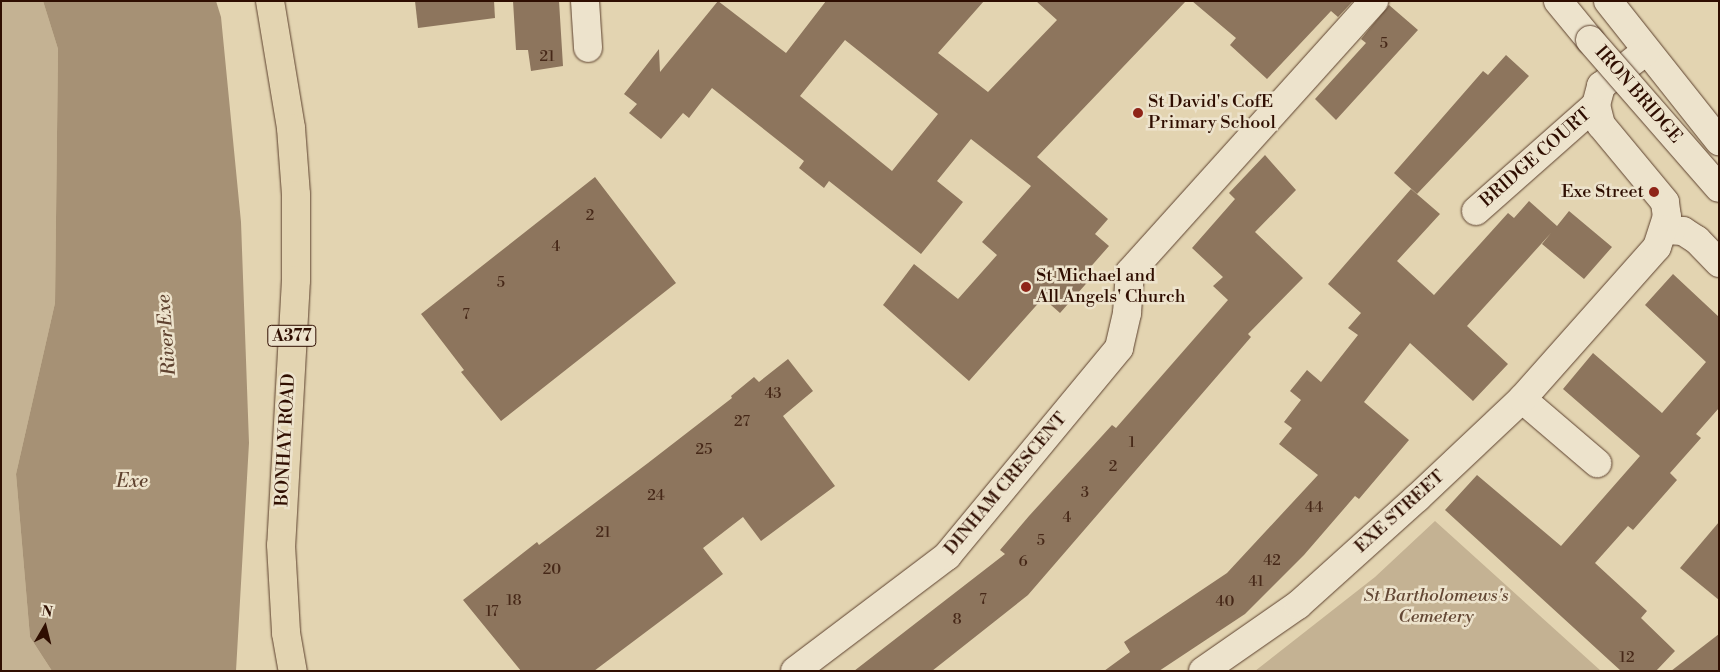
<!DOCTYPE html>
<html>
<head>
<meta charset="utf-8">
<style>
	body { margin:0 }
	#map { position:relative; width:1720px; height:672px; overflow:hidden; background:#e3d4b1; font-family:"Libre Bodoni",serif }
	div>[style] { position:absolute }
	.green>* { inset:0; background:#c4b293 }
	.water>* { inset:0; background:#a69175 }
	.building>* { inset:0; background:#8d755d }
	.roads { filter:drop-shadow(0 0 1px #5c402d) drop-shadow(0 0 1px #5c402d) }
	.minor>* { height:28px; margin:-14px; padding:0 14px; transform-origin:14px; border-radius:14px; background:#ede3cc }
	.highway>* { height:28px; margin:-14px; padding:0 14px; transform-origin:14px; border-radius:14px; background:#e3d4b1 }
	.bridges { filter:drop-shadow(0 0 1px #5c402d) drop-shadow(0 0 1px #5c402d) }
	.minor-bridge>* { height:28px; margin:-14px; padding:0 14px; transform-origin:14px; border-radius:14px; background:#ede3cc }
	.dots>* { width:14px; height:14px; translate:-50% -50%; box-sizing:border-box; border:2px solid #ede3cc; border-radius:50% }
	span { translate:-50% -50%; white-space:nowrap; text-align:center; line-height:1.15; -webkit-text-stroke:5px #ede3cc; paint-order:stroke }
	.number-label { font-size:15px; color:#462818 }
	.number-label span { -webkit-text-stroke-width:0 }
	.shield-label span { padding:1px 4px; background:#ede3cc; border:1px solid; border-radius:4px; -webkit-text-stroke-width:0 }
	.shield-label { font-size:16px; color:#2f0e01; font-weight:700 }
	.street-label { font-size:18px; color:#2f0e01 }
	.poi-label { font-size:18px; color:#2f0e01 }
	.left { translate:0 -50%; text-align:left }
	.right { translate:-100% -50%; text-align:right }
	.park-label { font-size:18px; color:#634734; font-style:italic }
	.water-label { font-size:19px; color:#5f422f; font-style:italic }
	.frame { position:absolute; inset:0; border:2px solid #2f0e01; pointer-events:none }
	.north { position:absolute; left:20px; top:602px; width:50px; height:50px; -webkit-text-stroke:4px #ede3cc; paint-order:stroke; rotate:8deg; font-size:14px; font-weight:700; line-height:20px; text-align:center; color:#2f0e01 }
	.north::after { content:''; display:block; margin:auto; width:18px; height:22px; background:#2f0e01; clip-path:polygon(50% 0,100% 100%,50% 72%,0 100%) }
</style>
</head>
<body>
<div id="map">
	<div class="green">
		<i style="clip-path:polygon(1px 1px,43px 1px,58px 49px,55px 303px,16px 474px,30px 637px,52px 671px,1px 671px)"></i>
		<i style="clip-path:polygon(1435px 521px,1601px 671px,1255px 671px,1375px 577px)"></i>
	</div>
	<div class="water">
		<i style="clip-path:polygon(43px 1px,216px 1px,221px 17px,241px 222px,249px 443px,236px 671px,52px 671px,30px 637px,16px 474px,55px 303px,58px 49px)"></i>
	</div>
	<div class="building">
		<i style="clip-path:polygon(415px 1px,494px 1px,495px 18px,418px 28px)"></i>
		<i style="clip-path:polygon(513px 1px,559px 1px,563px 66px,531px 71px,528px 50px,516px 50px)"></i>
		<i style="clip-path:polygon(evenodd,718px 1px,786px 53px,826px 1px,984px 1px,938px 53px,988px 92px,1057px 20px,1036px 1px,1186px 1px,1037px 157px,1108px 219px,1095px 234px,1109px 246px,1087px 271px,1093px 276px,1060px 313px,1043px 298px,969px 381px,883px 305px,914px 264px,958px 299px,997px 255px,982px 242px,1031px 186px,971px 139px,937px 181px,963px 202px,921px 254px,829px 181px,824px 188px,799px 168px,804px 161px,712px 88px,689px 118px,683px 113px,661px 139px,629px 113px,637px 104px,624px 94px,659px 49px,660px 72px,718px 1px,845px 40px,938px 114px,892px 171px,800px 96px,845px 40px)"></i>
		<i style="clip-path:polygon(1192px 1px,1353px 1px,1338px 17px,1331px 11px,1267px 79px,1230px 45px,1236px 38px)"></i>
		<i style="clip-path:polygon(1389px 5px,1418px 30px,1336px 120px,1315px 99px,1366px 43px,1361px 39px)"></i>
		<i style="clip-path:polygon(1506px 55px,1529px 76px,1417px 194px,1394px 173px,1483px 71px,1488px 75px)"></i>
		<i style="clip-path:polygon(1265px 155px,1296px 190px,1255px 232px,1303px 278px,1248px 334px,1251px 337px,1028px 595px,932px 671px,854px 671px,1005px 554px,1000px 550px,1029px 516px,1112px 425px,1116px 428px,1228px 300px,1213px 286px,1223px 277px,1192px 248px,1235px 199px,1229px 193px)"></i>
		<i style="clip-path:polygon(595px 177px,676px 283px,501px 421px,461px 372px,464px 370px,421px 314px)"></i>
		<i style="clip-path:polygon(1411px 189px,1440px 214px,1397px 261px,1434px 295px,1508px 213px,1514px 218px,1529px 201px,1557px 226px,1569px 211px,1612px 247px,1584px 279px,1542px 244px,1551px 233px,1467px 326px,1508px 364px,1473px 401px,1410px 343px,1364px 402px,1409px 440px,1359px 499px,1355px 496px,1304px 555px,1245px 614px,1159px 671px,1104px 671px,1130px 652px,1124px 642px,1227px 573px,1318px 475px,1279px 444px,1292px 428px,1284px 422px,1301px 400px,1290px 391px,1307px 370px,1321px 382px,1358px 335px,1348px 328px,1361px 313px,1328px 284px)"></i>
		<i style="clip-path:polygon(1673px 274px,1719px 317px,1719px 408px,1696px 434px,1701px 438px,1670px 473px,1677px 480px,1633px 530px,1628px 526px,1595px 563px,1647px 611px,1641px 618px,1675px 651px,1656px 671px,1621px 671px,1445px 510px,1477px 475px,1561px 546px,1640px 456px,1563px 389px,1593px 353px,1662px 413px,1706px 362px,1645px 305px)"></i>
		<i style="clip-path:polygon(788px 359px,813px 391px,783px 416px,835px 486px,761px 541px,743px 517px,703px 548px,723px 574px,594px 671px,521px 671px,463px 600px,537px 542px,539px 545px,648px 463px,732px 398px,731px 396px,754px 377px,759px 382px)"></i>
		<i style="clip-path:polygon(1719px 522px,1719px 600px,1680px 568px)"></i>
		<i style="clip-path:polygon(1719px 634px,1719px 671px,1671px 671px)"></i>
	</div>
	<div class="roads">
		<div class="minor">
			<i style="left:585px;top:1px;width:47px;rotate:86.3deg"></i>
			<i style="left:1558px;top:1px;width:50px;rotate:50.6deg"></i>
			<i style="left:1608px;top:1px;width:179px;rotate:51.6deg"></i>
			<i style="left:1476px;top:211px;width:160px;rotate:-41.5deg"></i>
			<i style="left:1665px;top:230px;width:18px;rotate:3deg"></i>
			<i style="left:1683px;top:231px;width:17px;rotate:33deg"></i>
			<i style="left:1697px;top:240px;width:32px;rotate:46deg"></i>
			<i style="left:1522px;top:399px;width:99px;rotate:40.5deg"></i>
			<i style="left:795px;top:671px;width:191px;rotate:-37.1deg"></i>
			<i style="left:947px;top:556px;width:270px;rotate:-50.4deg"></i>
			<i style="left:1119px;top:348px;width:36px;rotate:-77deg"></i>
			<i style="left:1127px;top:313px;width:41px;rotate:-85.8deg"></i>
			<i style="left:1130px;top:272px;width:365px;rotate:-48deg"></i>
			<i style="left:1203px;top:671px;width:116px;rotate:-34.8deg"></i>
			<i style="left:1298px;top:605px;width:160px;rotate:-42deg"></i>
			<i style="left:1417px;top:498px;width:144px;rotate:-43.3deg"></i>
			<i style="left:1522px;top:399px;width:203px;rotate:-48.4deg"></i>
			<i style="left:1657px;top:247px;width:32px;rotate:-72deg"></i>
			<i style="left:1667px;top:217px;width:15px;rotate:-98deg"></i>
			<i style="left:1665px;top:202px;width:100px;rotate:-129.7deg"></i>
			<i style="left:1601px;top:125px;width:21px;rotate:-104deg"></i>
			<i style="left:1596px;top:105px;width:20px;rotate:-75deg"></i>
			<i style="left:1601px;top:86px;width:57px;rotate:-37.9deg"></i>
		</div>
		<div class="highway">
			<i style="left:270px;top:1px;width:129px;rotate:80.6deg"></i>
			<i style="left:291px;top:128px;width:67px;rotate:85.7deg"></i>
			<i style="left:296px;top:195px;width:85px;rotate:90deg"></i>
			<i style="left:296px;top:280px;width:265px;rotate:93.2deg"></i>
			<i style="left:281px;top:545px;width:88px;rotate:86.7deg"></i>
			<i style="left:286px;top:633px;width:39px;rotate:80deg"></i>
		</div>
	</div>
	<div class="bridges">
		<div class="minor-bridge">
			<i style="left:1590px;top:40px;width:196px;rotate:48.9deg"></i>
		</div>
	</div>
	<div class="dots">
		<i style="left:1138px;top:113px;background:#8f2418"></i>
		<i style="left:1654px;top:192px;background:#8f2418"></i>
		<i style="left:1026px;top:287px;background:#8f2418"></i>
	</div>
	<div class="number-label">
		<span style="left:1384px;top:44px">5</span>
		<span style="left:547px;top:57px">21</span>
		<span style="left:590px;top:216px">2</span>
		<span style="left:556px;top:247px">4</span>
		<span style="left:501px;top:283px">5</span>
		<span style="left:466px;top:315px">7</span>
		<span style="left:773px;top:394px">43</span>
		<span style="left:742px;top:422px">27</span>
		<span style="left:1132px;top:443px">1</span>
		<span style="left:704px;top:450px">25</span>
		<span style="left:1113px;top:467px">2</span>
		<span style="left:1085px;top:493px">3</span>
		<span style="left:656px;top:496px">24</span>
		<span style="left:1314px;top:508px">44</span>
		<span style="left:1067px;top:518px">4</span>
		<span style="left:603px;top:533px">21</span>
		<span style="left:1041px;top:541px">5</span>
		<span style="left:1272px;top:561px">42</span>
		<span style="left:1023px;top:562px">6</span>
		<span style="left:552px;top:570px">20</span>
		<span style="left:1256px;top:582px">41</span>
		<span style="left:983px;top:600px">7</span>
		<span style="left:514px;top:601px">18</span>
		<span style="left:1225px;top:602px">40</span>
		<span style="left:492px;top:612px">17</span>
		<span style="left:957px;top:620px">8</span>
		<span style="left:1627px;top:658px">12</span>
	</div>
	<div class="shield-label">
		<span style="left:292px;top:336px">A377</span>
	</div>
	<div class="street-label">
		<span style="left:1638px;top:95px;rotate:49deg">IRON BRIDGE</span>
		<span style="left:1536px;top:158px;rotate:-41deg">BRIDGE COURT</span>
		<span style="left:286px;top:440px;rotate:-87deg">BONHAY ROAD</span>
		<span style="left:1006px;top:484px;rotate:-50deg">DINHAM CRESCENT</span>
		<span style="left:1400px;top:512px;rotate:-42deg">EXE STREET</span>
	</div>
	<div class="poi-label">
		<span class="left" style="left:1148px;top:113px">St David's CofE<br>Primary School</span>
		<span class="right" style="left:1644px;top:192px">Exe Street</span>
		<span class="left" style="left:1036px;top:287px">St Michael and<br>All Angels' Church</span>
	</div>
	<div class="park-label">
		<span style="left:1436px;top:607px">St Bartholomews's<br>Cemetery</span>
	</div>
	<div class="water-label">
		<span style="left:167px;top:335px;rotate:-94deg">River Exe</span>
		<span style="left:132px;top:482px">Exe</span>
	</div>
	<div class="frame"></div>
	<div class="north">N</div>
</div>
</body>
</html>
